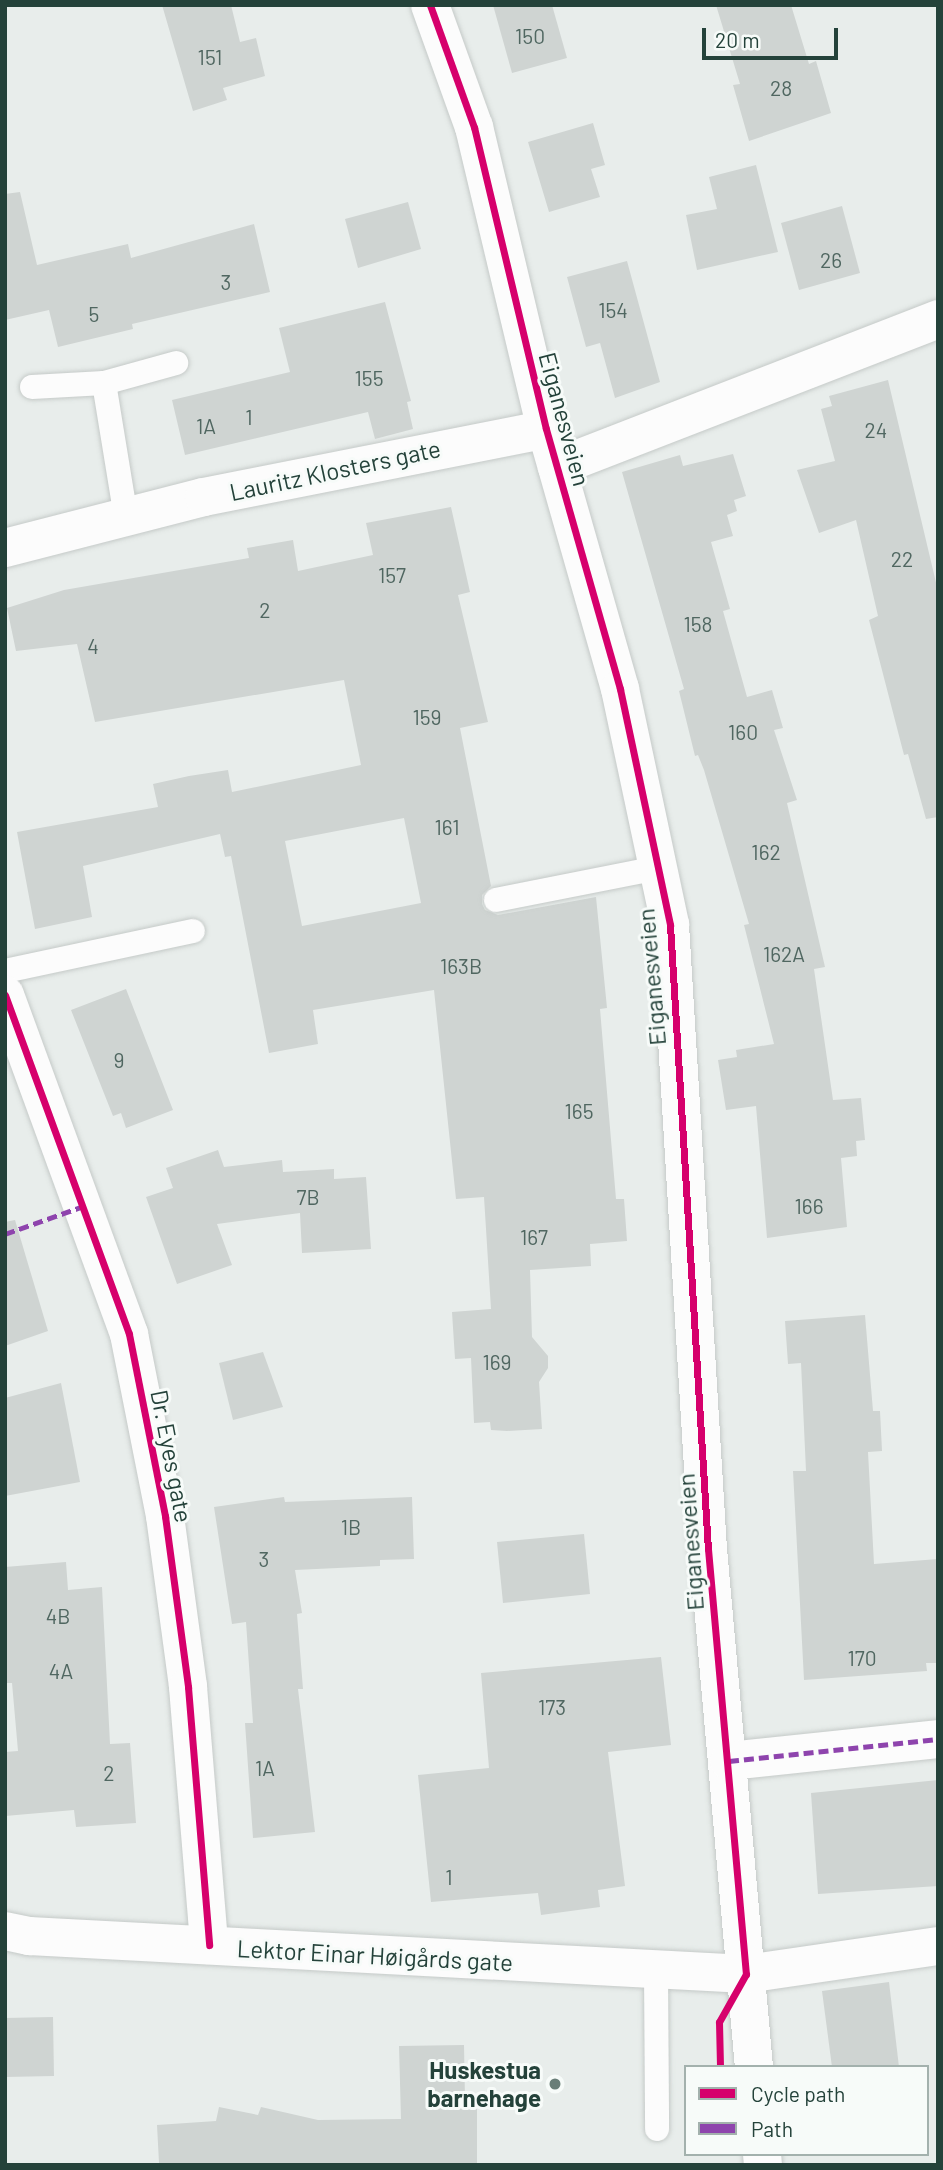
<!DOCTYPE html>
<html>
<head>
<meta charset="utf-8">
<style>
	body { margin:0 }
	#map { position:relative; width:943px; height:2170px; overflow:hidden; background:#e8edeb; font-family:Barlow,sans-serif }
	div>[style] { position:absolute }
	.building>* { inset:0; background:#cfd4d2 }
	.roads { filter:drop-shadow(0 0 2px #c5cac8) drop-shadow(0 0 2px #c5cac8) }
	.service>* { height:24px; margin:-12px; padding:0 12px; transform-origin:12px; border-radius:12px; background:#fcfcfc }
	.minor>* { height:38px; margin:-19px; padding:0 19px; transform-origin:19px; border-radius:19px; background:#fcfcfc }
	.quiet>* { height:5px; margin-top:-2.5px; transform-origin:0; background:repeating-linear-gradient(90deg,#8e44ad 0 10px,transparent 0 15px) }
	.cycleway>* { height:7px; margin:-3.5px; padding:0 3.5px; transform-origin:3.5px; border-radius:3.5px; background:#d6006c }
	.dots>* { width:19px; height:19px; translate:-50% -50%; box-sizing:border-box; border:4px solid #f7fbf9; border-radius:50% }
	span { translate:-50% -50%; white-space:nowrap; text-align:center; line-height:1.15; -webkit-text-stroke:6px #f7fbf9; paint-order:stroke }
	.number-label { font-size:21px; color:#506761 }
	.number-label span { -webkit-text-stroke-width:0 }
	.street-label { font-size:24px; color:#24423a }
	.poi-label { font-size:24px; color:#24423a; font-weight:700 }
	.right { translate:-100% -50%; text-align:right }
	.frame { position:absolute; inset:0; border:7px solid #24423a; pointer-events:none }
	.legend { position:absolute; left:684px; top:2065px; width:245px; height:91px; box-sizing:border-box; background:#f7fbf9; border:2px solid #a3b1ad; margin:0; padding:9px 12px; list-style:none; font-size:21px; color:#24423a }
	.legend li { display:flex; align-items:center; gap:14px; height:35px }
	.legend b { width:35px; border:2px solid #a3b1ad }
	.scale { position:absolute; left:702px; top:28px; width:136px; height:32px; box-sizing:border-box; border:4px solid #24423a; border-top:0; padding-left:9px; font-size:21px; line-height:24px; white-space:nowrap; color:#24423a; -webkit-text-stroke:5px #f7fbf9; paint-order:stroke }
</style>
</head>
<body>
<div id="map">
	<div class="building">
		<i style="clip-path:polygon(162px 5px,231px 5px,240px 42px,256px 38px,265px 76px,223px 88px,227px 100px,193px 111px)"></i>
		<i style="clip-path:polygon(493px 5px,552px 5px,567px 58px,512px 73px)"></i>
		<i style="clip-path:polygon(716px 5px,791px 5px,809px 64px,816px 61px,831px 113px,749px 141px,733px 85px,740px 84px)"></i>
		<i style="clip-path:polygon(593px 123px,605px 165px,591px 169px,600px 197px,549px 212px,528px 142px)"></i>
		<i style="clip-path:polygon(756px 165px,778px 252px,697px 270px,686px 215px,717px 209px,709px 177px)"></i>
		<i style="clip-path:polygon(20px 192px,37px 265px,128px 244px,131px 258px,254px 224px,270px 292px,132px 324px,133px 329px,58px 347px,49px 310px,5px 320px,5px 194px)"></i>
		<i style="clip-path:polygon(408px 202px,421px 249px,358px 268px,345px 219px)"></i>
		<i style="clip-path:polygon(842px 206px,860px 273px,799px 290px,781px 223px)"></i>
		<i style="clip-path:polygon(627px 261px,660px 382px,615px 398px,600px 343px,586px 347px,567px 277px)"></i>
		<i style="clip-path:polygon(385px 302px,411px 401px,407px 402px,413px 429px,375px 439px,368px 412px,185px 455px,172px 400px,290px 372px,279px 328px)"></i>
		<i style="clip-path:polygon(888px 380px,938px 591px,938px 817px,926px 819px,908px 754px,904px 755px,869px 620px,878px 616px,856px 520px,819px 533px,797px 470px,835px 461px,821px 409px,832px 406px,829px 396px)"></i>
		<i style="clip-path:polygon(733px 454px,746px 496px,734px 500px,737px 511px,727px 515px,733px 536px,711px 542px,730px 609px,723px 611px,747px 697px,772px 690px,783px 728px,774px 730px,797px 800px,787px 803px,825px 967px,814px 969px,833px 1100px,861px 1098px,865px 1140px,856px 1141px,857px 1156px,841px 1158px,847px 1227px,767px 1238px,756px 1106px,726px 1110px,718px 1060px,737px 1057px,736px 1050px,774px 1044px,744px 925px,749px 924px,704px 770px,698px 755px,695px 756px,679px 691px,684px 689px,622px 472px,680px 455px,683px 466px)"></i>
		<i style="clip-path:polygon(evenodd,451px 507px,470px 592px,458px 595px,488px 722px,460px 728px,491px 886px,482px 895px,482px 904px,485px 910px,498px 915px,596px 897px,607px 1008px,600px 1009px,616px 1199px,624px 1199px,627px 1241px,590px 1244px,591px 1266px,530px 1270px,532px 1337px,548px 1356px,548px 1368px,539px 1382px,542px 1429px,507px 1431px,491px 1430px,490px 1422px,474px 1423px,471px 1358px,455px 1359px,452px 1312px,491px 1309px,484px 1197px,456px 1199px,434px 990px,313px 1010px,318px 1044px,269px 1053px,231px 856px,225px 857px,220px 834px,83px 866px,92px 917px,35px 929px,17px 832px,158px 807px,153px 784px,189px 776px,228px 770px,232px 792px,361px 765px,344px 680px,95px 722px,77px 644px,16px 651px,7px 608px,64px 590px,249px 558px,247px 548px,293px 540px,298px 571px,373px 555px,366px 523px,451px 507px,404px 818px,421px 903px,302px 926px,285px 841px,404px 818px)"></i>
		<i style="clip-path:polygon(126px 989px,173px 1110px,126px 1128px,121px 1113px,113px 1116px,71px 1010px)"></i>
		<i style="clip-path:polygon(218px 1150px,224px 1167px,282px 1160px,283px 1172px,334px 1169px,334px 1179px,366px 1177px,371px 1249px,302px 1253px,300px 1213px,217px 1224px,232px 1265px,177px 1284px,146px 1197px,173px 1188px,166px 1168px)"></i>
		<i style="clip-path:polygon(15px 1220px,48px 1331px,5px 1346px,5px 1222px)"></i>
		<i style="clip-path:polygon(865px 1315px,873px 1411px,880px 1411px,882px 1451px,868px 1452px,874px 1564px,938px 1559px,938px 1663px,926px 1663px,927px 1671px,804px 1680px,793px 1471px,806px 1471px,801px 1363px,788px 1364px,785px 1321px)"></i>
		<i style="clip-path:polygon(263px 1352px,283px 1407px,233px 1420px,219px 1363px)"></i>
		<i style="clip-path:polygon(61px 1383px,80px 1482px,5px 1496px,5px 1398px)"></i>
		<i style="clip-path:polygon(284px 1497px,285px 1502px,412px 1497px,414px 1559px,380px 1560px,380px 1566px,295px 1570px,302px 1613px,297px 1614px,303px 1689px,298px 1689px,315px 1832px,253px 1838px,245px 1723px,253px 1723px,246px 1622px,232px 1624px,214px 1507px)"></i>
		<i style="clip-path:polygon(584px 1534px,590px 1594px,503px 1603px,497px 1542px)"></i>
		<i style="clip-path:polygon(66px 1562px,68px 1590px,102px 1587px,110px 1744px,130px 1743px,136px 1823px,76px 1827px,74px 1810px,5px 1816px,5px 1752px,18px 1751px,12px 1683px,5px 1683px,5px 1567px)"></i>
		<i style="clip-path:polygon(661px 1657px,671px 1745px,608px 1752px,625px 1886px,598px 1890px,600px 1907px,541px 1915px,538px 1893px,431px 1902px,418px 1775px,489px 1768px,481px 1673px)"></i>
		<i style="clip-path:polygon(938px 1780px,938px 1886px,818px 1894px,811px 1793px)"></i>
		<i style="clip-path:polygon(889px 1982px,899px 2067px,832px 2067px,822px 1991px)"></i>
		<i style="clip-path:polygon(53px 2017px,54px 2076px,5px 2077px,5px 2018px)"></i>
		<i style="clip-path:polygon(464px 2045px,465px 2100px,477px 2100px,477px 2165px,159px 2163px,157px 2125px,216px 2121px,219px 2107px,258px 2115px,261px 2107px,318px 2120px,401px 2119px,399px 2046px)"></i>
	</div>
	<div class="roads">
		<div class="service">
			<i style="left:104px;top:383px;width:136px;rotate:80.7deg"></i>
			<i style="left:32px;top:387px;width:72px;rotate:-3.2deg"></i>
			<i style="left:104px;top:383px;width:75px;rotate:-15.5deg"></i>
			<i style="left:496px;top:900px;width:165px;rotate:-11.2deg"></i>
			<i style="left:5px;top:971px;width:192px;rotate:-12deg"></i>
			<i style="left:656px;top:1971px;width:158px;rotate:89.6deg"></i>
		</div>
		<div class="minor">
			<i style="left:430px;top:5px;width:130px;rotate:70.2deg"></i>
			<i style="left:474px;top:127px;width:310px;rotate:76.6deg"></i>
			<i style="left:546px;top:429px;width:270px;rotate:74.1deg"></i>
			<i style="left:620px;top:689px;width:241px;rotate:78deg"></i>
			<i style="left:670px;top:925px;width:625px;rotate:86.52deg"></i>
			<i style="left:708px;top:1549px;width:520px;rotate:84.93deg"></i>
			<i style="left:557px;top:467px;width:409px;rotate:-21.2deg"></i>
			<i style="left:5px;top:548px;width:205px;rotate:-14.4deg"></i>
			<i style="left:204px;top:497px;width:349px;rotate:-11.2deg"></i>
			<i style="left:5px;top:995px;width:361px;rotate:69.9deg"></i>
			<i style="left:129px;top:1334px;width:186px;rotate:78.8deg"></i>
			<i style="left:165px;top:1516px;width:173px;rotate:82.3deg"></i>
			<i style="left:188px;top:1687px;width:259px;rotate:85.3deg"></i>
			<i style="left:729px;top:1761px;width:210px;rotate:-6deg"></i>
			<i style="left:5px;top:1931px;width:25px;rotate:12deg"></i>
			<i style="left:29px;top:1936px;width:718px;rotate:3.03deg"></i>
			<i style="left:746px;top:1974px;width:194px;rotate:-8.3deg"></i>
			<i style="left:762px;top:2154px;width:11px;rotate:85deg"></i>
		</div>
	</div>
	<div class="quiet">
		<i style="left:5px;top:1234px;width:84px;rotate:-19.5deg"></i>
		<i style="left:729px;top:1761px;width:210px;rotate:-6deg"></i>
	</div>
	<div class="cycleway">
		<i style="left:430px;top:5px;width:130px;rotate:70.2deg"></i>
		<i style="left:474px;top:127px;width:310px;rotate:76.6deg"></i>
		<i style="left:546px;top:429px;width:270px;rotate:74.1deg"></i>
		<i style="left:620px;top:689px;width:241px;rotate:78deg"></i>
		<i style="left:670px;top:925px;width:625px;rotate:86.52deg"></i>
		<i style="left:708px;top:1549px;width:427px;rotate:84.9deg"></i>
		<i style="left:746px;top:1974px;width:55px;rotate:119.4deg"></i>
		<i style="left:719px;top:2022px;width:45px;rotate:88.7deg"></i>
		<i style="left:5px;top:995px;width:361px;rotate:69.9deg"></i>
		<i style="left:129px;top:1334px;width:186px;rotate:78.8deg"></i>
		<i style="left:165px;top:1516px;width:173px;rotate:82.3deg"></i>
		<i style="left:188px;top:1687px;width:259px;rotate:85.3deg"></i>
	</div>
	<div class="dots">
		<i style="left:555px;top:2084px;background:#697e78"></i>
	</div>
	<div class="number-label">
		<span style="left:530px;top:36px">150</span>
		<span style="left:210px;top:57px">151</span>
		<span style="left:781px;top:88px">28</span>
		<span style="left:831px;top:260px">26</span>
		<span style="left:226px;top:282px">3</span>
		<span style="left:613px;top:310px">154</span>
		<span style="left:94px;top:314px">5</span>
		<span style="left:369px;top:378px">155</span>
		<span style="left:249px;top:417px">1</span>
		<span style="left:206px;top:426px">1A</span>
		<span style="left:876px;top:430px">24</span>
		<span style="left:902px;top:559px">22</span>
		<span style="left:392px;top:575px">157</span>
		<span style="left:265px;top:610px">2</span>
		<span style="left:698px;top:624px">158</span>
		<span style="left:93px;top:646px">4</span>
		<span style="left:427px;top:717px">159</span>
		<span style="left:743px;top:732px">160</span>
		<span style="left:447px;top:827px">161</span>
		<span style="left:766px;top:852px">162</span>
		<span style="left:784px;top:954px">162A</span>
		<span style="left:461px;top:966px">163B</span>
		<span style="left:119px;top:1060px">9</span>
		<span style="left:579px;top:1111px">165</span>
		<span style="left:308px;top:1197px">7B</span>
		<span style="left:809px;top:1206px">166</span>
		<span style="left:534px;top:1237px">167</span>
		<span style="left:497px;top:1362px">169</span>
		<span style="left:351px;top:1527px">1B</span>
		<span style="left:264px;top:1559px">3</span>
		<span style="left:58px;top:1616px">4B</span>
		<span style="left:862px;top:1658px">170</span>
		<span style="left:61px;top:1671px">4A</span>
		<span style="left:552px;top:1707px">173</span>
		<span style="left:265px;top:1768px">1A</span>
		<span style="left:109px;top:1773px">2</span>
		<span style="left:449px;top:1877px">1</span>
	</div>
	<div class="street-label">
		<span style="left:565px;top:419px;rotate:75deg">Eiganesveien</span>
		<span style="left:335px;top:470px;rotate:-12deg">Lauritz Klosters gate</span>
		<span style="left:651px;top:977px;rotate:-95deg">Eiganesveien</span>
		<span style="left:172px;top:1456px;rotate:79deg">Dr. Eyes gate</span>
		<span style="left:690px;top:1542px;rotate:-94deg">Eiganesveien</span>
		<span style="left:375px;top:1955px;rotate:3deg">Lektor Einar Høigårds gate</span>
	</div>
	<div class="poi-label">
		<span class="right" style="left:541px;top:2084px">Huskestua<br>barnehage</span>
	</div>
	<div class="frame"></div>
	<ul class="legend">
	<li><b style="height:9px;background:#d6006c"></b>Cycle path</li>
	<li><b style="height:9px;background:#8e44ad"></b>Path</li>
	</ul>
	<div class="scale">20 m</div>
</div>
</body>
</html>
